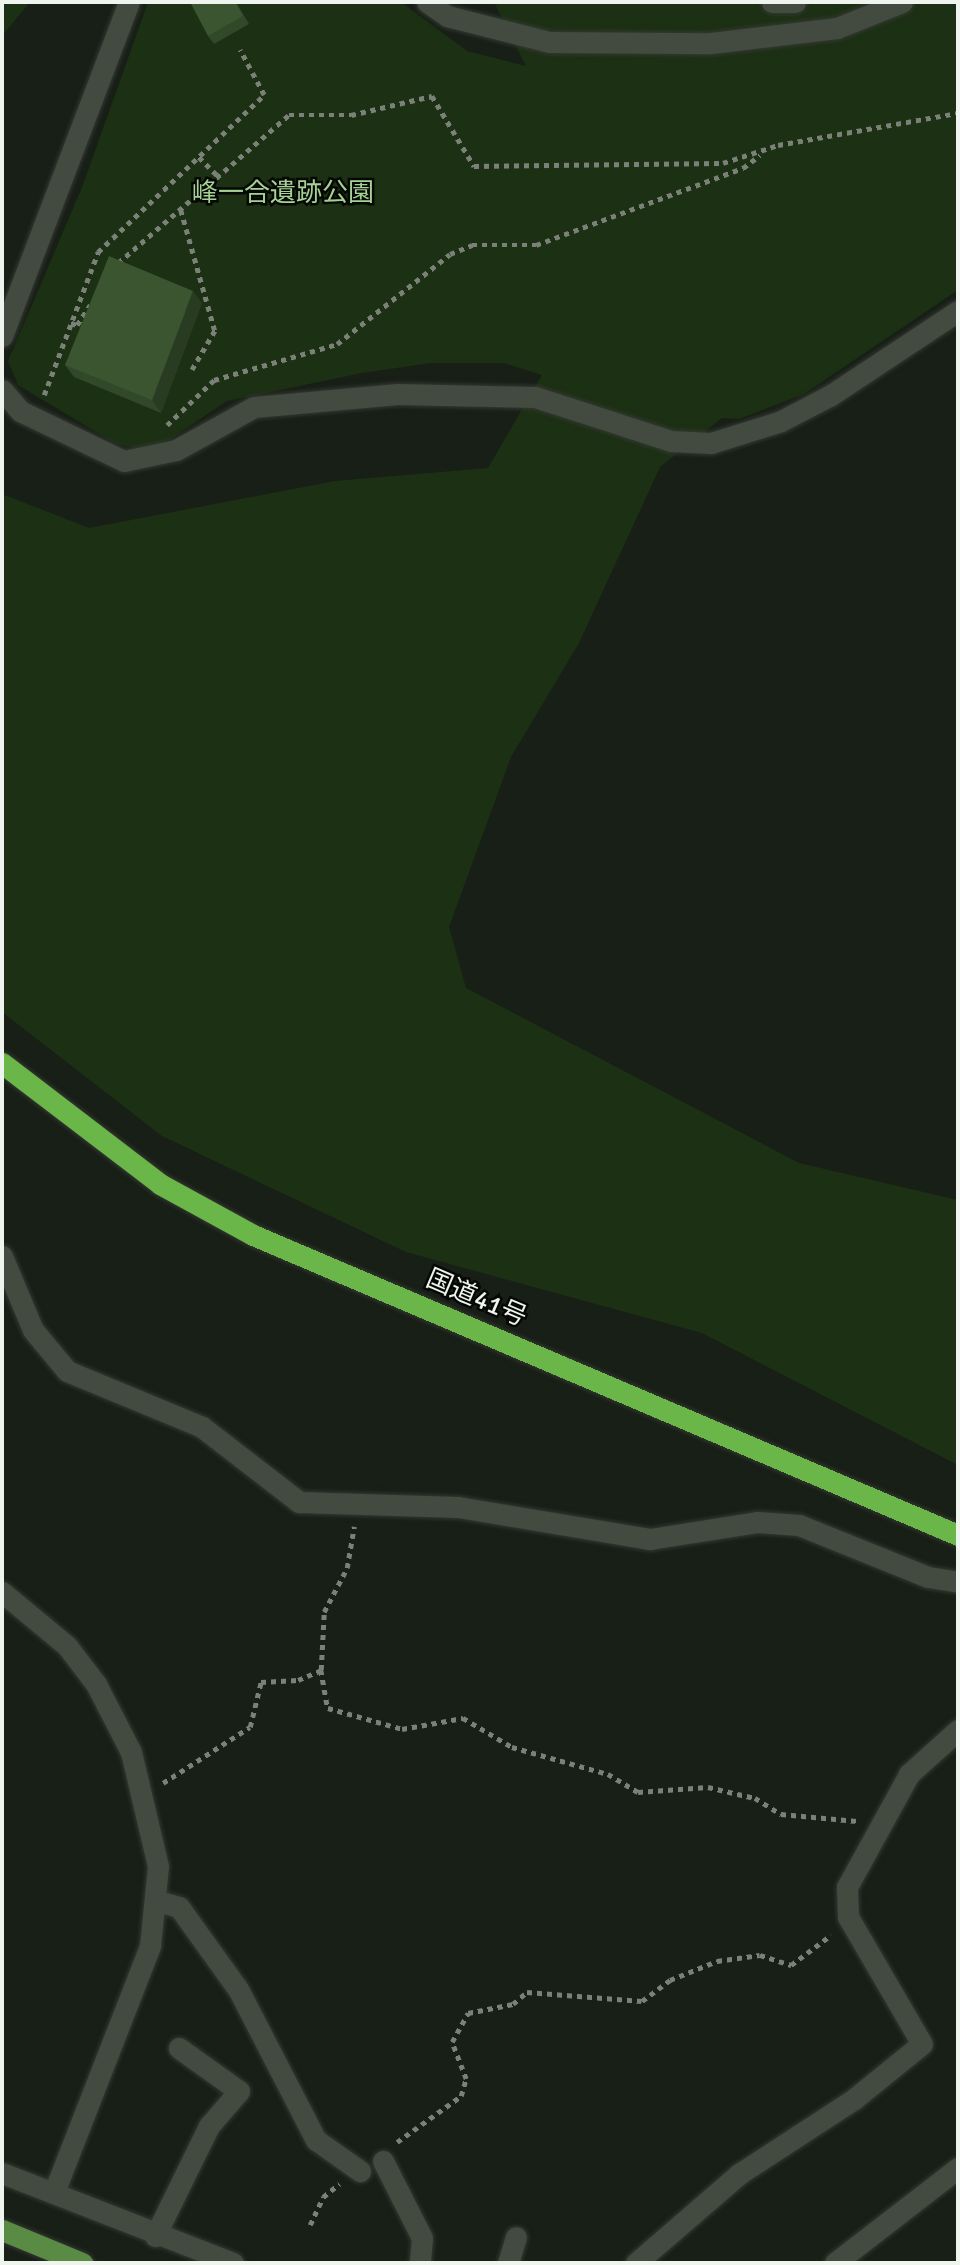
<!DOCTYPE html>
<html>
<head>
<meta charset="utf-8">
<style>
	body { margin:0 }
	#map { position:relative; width:960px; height:2265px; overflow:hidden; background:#181f16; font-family:Signika,"Noto Sans JP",sans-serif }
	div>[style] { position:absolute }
	.green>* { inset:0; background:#1c3013 }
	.path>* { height:4.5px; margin-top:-2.25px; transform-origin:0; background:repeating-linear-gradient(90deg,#7b8179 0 5px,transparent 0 10px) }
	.roads { filter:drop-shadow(0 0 2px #333832) drop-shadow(0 0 2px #333832) }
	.minor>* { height:21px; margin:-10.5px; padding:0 10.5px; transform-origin:10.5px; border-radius:10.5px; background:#434b40 }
	.major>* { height:21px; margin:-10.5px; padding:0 10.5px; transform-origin:10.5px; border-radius:10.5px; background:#5a8b45 }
	.highway>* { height:21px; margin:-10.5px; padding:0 10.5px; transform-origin:10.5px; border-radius:10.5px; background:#6ab648 }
	.wall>* { inset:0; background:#324929 }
	.shaded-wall>* { inset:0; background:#293c22 }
	.building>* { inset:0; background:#3a5530 }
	span { translate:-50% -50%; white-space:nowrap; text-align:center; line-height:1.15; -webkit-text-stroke:5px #060805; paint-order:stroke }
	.park-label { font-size:26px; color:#a5d294 }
	.street-label { font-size:26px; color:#f0f4ee }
	.frame { position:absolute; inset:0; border:4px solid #f0f4ee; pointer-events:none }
</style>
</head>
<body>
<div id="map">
	<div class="green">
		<i style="clip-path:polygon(2px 2px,30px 2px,2px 36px)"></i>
		<i style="clip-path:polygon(148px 2px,401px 2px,467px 51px,526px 66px,494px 2px,958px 2px,958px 290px,804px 394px,739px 419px,722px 418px,660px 467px,579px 643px,511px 757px,449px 927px,466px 988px,799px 1163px,958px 1200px,958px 1465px,702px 1333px,406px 1252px,162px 1136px,2px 1012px,2px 494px,89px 528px,335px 481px,488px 468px,542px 375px,504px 363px,431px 363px,362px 373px,227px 401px,169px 440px,137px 448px,116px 444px,18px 385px,8px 361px,83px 185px)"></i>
	</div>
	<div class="path">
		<i style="left:199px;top:157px;width:28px;rotate:45deg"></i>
		<i style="left:181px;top:210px;width:126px;rotate:74.3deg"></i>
		<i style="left:215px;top:331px;width:45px;rotate:120.5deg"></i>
		<i style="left:118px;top:263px;width:226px;rotate:-40.9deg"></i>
		<i style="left:289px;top:115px;width:62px"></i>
		<i style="left:351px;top:115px;width:83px;rotate:-13.2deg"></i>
		<i style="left:432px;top:96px;width:82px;rotate:59deg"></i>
		<i style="left:474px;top:166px;width:249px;rotate:-0.7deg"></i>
		<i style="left:723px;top:163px;width:58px;rotate:-18.1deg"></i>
		<i style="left:778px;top:145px;width:183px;rotate:-10.1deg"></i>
		<i style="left:71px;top:323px;width:6px;rotate:18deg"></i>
		<i style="left:77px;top:325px;width:24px;rotate:-57deg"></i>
		<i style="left:44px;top:395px;width:153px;rotate:-69.3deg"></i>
		<i style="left:98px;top:252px;width:228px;rotate:-43.4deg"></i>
		<i style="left:264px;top:95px;width:51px;rotate:-118.1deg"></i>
		<i style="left:167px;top:425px;width:65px;rotate:-43.8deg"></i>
		<i style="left:214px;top:380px;width:128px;rotate:-16.3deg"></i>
		<i style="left:337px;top:344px;width:144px;rotate:-38.5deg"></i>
		<i style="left:450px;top:254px;width:24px;rotate:-22deg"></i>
		<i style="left:472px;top:245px;width:64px"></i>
		<i style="left:536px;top:245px;width:221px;rotate:-20.4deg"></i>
		<i style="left:743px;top:168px;width:21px;rotate:-37deg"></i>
		<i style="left:321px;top:1670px;width:39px;rotate:80deg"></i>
		<i style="left:328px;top:1708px;width:77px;rotate:15.8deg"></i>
		<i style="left:402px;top:1729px;width:62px;rotate:-10.2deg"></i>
		<i style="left:463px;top:1718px;width:57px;rotate:30.6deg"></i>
		<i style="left:512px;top:1747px;width:100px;rotate:15.7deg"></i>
		<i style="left:608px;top:1774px;width:35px;rotate:31deg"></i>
		<i style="left:638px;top:1792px;width:70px;rotate:-4.1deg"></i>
		<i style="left:708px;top:1787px;width:48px;rotate:13.2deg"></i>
		<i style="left:755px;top:1798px;width:31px;rotate:32deg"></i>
		<i style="left:781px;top:1814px;width:76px;rotate:5.3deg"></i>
		<i style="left:163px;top:1783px;width:103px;rotate:-32.8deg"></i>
		<i style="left:250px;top:1727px;width:46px;rotate:-76.3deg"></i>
		<i style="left:261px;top:1682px;width:37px;rotate:-3deg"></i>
		<i style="left:298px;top:1680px;width:25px;rotate:-23deg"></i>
		<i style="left:321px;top:1670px;width:58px;rotate:-87deg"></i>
		<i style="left:324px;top:1612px;width:50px;rotate:-62.4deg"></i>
		<i style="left:347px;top:1568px;width:42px;rotate:-80.3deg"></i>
		<i style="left:397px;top:2142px;width:79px;rotate:-35.7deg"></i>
		<i style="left:461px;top:2096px;width:18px;rotate:-74deg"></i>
		<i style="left:466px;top:2079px;width:40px;rotate:-111deg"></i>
		<i style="left:452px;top:2042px;width:33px;rotate:-61deg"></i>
		<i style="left:468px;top:2013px;width:46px;rotate:-11.3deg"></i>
		<i style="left:513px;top:2004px;width:18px;rotate:-41deg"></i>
		<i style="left:527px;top:1992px;width:115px;rotate:4.5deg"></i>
		<i style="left:642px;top:2001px;width:35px;rotate:-37deg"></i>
		<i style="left:670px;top:1980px;width:51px;rotate:-22deg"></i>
		<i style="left:717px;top:1961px;width:43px;rotate:-7.9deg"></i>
		<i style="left:760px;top:1955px;width:33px;rotate:18deg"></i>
		<i style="left:791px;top:1965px;width:50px;rotate:-36.9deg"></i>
		<i style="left:310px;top:2225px;width:31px;rotate:-65deg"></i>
		<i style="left:323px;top:2197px;width:21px;rotate:-39deg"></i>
	</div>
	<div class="roads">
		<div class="minor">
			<i style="left:427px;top:2px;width:24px;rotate:35deg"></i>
			<i style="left:447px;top:16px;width:105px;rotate:14.3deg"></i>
			<i style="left:549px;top:42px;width:162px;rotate:0.4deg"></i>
			<i style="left:711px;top:43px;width:127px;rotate:-6.8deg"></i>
			<i style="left:837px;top:28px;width:70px;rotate:-21.8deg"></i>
			<i style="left:772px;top:2px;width:23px"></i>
			<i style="left:2px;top:336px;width:357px;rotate:-69.2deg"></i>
			<i style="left:2px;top:390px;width:28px;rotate:49deg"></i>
			<i style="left:20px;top:411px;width:115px;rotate:25.7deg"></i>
			<i style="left:124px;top:461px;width:53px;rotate:-11.9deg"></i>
			<i style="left:176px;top:450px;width:89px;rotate:-28.9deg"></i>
			<i style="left:254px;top:407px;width:144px;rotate:-5.2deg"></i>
			<i style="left:397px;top:394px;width:138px;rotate:1.2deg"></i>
			<i style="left:535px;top:397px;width:143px;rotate:17.9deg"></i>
			<i style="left:671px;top:441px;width:40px;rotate:2.9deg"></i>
			<i style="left:711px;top:443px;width:73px;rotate:-17.4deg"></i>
			<i style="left:781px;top:421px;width:56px;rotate:-27.5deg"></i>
			<i style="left:831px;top:395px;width:152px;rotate:-33.5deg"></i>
			<i style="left:2px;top:1256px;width:80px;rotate:67.3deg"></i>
			<i style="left:33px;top:1330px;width:53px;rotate:50.3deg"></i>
			<i style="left:67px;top:1371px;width:146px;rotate:22.5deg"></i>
			<i style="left:202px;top:1427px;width:123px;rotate:37.7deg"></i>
			<i style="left:299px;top:1502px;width:159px;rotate:1.8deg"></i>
			<i style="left:458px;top:1507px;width:195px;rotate:9.5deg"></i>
			<i style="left:650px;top:1539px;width:108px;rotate:-9deg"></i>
			<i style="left:757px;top:1522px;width:42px;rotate:4.1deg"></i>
			<i style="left:799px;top:1525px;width:139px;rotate:22deg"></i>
			<i style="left:928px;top:1577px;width:30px;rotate:9deg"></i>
			<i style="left:2px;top:1592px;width:85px;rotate:39.7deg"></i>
			<i style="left:67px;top:1646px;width:48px;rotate:52.7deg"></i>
			<i style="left:96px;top:1684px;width:76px;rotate:62.8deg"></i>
			<i style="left:131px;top:1752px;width:117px;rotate:76.7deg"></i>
			<i style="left:158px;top:1866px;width:80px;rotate:95.7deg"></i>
			<i style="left:150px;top:1946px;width:264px;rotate:111.3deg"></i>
			<i style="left:158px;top:1901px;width:22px;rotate:16deg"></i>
			<i style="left:179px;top:1907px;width:101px;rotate:54.3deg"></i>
			<i style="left:238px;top:1989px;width:170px;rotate:62.7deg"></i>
			<i style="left:316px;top:2140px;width:54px;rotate:35.2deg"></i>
			<i style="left:383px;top:2161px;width:86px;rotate:63.1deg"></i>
			<i style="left:422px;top:2238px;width:25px;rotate:95deg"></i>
			<i style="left:2px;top:2173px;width:248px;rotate:21.3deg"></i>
			<i style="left:155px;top:2236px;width:123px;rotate:-63.9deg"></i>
			<i style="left:209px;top:2126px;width:46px;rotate:-49.4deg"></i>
			<i style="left:239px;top:2091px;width:74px;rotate:-144.4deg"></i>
			<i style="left:508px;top:2263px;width:27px;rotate:-73deg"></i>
			<i style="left:636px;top:2263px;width:136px;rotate:-40.8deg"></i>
			<i style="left:739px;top:2174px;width:137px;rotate:-33.1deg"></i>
			<i style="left:854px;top:2099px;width:87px;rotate:-39deg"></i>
			<i style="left:922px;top:2044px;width:147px;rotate:-120.2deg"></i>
			<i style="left:848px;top:1917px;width:30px;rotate:-92deg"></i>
			<i style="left:847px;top:1887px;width:129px;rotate:-61.2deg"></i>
			<i style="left:909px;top:1774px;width:66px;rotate:-41.9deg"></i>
			<i style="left:835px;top:2263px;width:155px;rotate:-37.7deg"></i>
		</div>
		<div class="major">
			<i style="left:2px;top:2230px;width:87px;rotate:22.4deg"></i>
		</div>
		<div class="highway">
			<i style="left:2px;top:1063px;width:199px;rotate:37.4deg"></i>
			<i style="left:160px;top:1184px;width:106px;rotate:28.7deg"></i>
			<i style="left:253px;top:1235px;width:766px;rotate:23.05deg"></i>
		</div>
	</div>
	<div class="wall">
		<i style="clip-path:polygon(236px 2px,249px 24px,214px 44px,208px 36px)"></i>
		<i style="clip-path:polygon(202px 303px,161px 413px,74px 377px,65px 365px)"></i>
	</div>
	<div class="shaded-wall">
		<i style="clip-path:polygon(193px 291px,202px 303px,161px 413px,152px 400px)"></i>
	</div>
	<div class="building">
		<i style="clip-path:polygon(190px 2px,235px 2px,243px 16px,208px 36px)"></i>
		<i style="clip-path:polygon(109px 256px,193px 291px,152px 400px,65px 365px)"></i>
	</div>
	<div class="park-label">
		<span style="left:283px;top:194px">峰一合遺跡公園</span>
	</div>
	<div class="street-label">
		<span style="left:476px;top:1299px;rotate:23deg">国道41号</span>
	</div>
	<div class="frame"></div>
</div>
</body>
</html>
